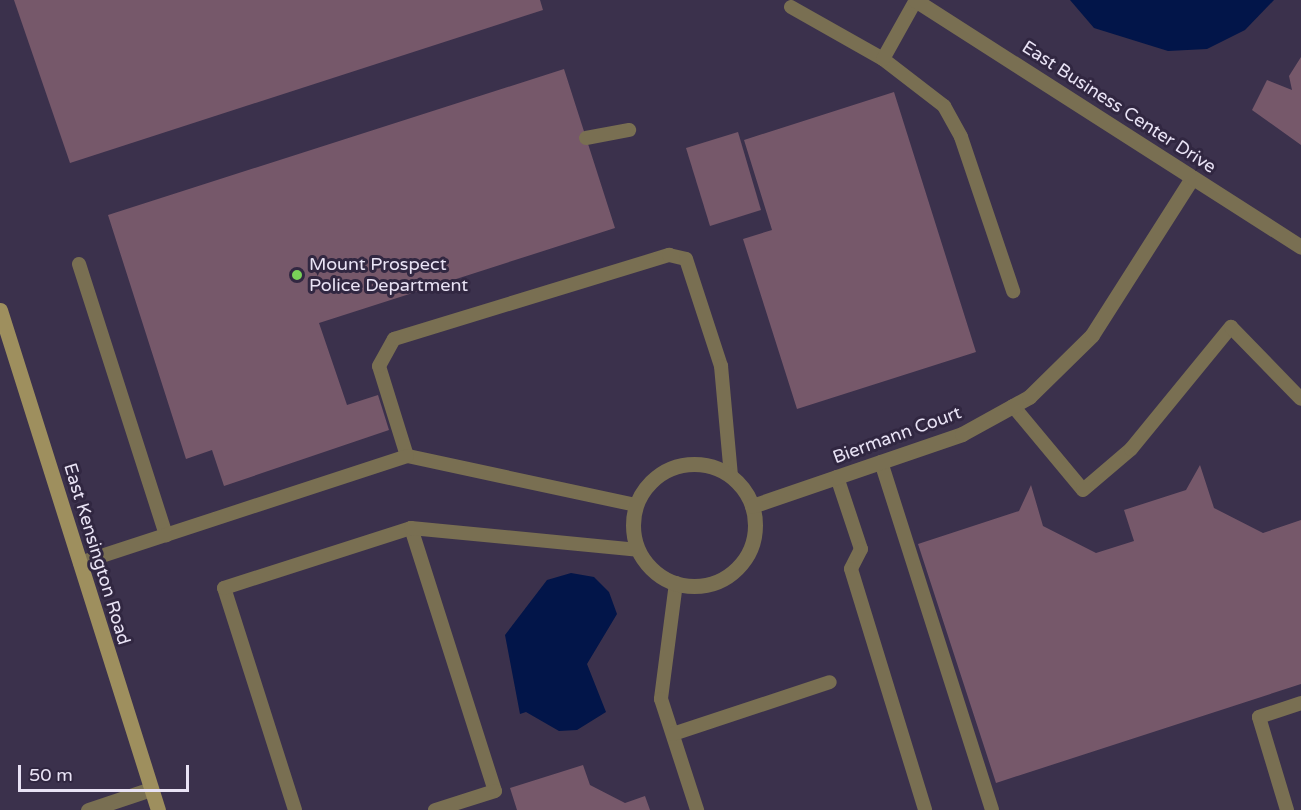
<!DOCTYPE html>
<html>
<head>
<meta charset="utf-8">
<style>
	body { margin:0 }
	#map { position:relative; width:1301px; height:810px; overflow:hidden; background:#3b314c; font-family:"Varela Round",sans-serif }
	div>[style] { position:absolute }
	.water>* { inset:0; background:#021549 }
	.building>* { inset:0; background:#76586a }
	.service>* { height:14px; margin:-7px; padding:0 7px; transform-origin:7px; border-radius:7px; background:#796f52 }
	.minor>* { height:15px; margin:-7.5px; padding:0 7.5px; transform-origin:7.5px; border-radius:7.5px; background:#796f52 }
	.minor>.ring { margin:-7.5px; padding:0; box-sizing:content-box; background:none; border:15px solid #796f52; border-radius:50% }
	.tertiary>* { height:15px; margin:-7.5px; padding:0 7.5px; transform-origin:7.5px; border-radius:7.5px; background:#796f52 }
	.secondary>* { height:15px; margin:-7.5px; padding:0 7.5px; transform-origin:7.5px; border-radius:7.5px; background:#9e8f5e }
	.dots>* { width:16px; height:16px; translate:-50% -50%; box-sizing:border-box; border:3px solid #312741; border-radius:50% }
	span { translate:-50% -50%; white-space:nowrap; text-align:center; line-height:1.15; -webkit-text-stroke:6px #312741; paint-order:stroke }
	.street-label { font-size:18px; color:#e9e3f5 }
	.poi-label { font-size:18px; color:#e9e3f5 }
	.left { translate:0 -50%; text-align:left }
	.scale { position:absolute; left:18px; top:765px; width:171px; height:27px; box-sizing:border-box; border:3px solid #e9e3f5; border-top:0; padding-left:8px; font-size:18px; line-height:21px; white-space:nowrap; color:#e9e3f5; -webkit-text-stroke:4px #312741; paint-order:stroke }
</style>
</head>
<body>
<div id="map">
	<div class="water">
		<i style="clip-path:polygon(1070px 0,1274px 0,1245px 30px,1207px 49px,1168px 51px,1094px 28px)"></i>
		<i style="clip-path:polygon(571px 573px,594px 577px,609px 592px,617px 614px,587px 664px,606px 712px,577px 730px,559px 731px,526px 712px,520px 714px,505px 635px,547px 580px)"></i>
	</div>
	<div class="building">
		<i style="clip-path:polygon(14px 0,540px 0,543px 10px,70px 163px)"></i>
		<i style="clip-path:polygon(1301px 57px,1301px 145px,1252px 110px,1267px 80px,1292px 90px,1289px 76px)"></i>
		<i style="clip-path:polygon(564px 69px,615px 228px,319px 323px,347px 405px,378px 395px,389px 430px,224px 486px,212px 450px,186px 459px,108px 215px)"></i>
		<i style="clip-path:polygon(894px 92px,976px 352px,797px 409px,743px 239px,772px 230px,744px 140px)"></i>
		<i style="clip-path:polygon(738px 132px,761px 210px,710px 226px,686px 148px)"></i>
		<i style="clip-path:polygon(1200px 465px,1214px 508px,1263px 533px,1301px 520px,1301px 684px,996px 783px,918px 544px,1019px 511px,1031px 485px,1043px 526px,1096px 553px,1134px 541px,1124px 510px,1186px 490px)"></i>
		<i style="clip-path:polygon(583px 765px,590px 785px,625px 803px,645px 796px,650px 810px,517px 810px,510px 788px)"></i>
	</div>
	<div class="service">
		<i style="left:791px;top:7px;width:106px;rotate:29.5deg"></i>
		<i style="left:883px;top:59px;width:77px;rotate:37.6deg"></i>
		<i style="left:944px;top:106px;width:35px;rotate:61deg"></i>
		<i style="left:961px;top:137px;width:163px;rotate:71.3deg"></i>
		<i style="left:883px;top:59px;width:68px;rotate:-60.8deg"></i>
		<i style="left:586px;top:138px;width:44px;rotate:-10.5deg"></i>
		<i style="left:79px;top:264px;width:285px;rotate:72.2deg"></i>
		<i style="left:1013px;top:406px;width:109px;rotate:50.2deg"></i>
		<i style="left:1083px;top:490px;width:63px;rotate:-40.5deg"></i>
		<i style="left:1131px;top:449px;width:158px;rotate:-50.7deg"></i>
		<i style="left:1231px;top:327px;width:100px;rotate:45.8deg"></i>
		<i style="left:881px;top:462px;width:365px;rotate:72.3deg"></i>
		<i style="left:837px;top:477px;width:76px;rotate:71.6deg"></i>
		<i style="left:861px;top:549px;width:22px;rotate:117deg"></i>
		<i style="left:851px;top:569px;width:252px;rotate:72.9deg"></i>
		<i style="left:636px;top:505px;width:234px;rotate:-167.9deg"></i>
		<i style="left:407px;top:456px;width:94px;rotate:-107.3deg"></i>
		<i style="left:379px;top:366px;width:31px;rotate:-61deg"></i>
		<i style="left:394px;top:339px;width:288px;rotate:-17deg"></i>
		<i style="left:669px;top:255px;width:17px;rotate:13deg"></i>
		<i style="left:686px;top:259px;width:113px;rotate:71.9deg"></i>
		<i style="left:721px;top:366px;width:110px;rotate:84.8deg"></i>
		<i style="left:411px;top:528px;width:276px;rotate:72.3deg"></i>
		<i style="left:495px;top:791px;width:63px;rotate:162.4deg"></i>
		<i style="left:80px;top:563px;width:344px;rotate:-18.1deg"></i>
		<i style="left:676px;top:583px;width:117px;rotate:97.4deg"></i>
		<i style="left:661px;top:699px;width:117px;rotate:72deg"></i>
		<i style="left:673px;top:734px;width:165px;rotate:-18.3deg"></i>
		<i style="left:295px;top:810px;width:233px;rotate:-107.7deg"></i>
		<i style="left:224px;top:588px;width:196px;rotate:-17.8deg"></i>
		<i style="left:411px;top:528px;width:228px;rotate:5.5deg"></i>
		<i style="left:1287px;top:810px;width:97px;rotate:-106.8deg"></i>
		<i style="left:1259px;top:717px;width:44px;rotate:-18.4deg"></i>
	</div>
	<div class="minor">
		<i class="ring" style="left:633px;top:464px;width:107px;height:107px"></i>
		<i style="left:752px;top:506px;width:222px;rotate:-18.9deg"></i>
		<i style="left:962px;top:434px;width:77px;rotate:-28.9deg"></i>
		<i style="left:1029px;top:397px;width:88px;rotate:-44.5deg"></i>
		<i style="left:1092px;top:335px;width:186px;rotate:-57.5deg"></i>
		<i style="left:88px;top:810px;width:66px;rotate:-18.4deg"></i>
	</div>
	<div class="tertiary">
		<i style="left:915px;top:0;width:458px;rotate:32.6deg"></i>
	</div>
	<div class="secondary">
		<i style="left:0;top:310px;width:524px;rotate:72.46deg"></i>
	</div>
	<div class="dots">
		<i style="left:297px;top:275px;background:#79d158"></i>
	</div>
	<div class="street-label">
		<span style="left:1119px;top:107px;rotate:33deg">East Business Center Drive</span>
		<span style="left:897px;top:435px;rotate:-20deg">Biermann Court</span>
		<span style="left:97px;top:554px;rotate:73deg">East Kensington Road</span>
	</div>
	<div class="poi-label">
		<span class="left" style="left:309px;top:275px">Mount Prospect<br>Police Department</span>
	</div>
	<div class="scale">50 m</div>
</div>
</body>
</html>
